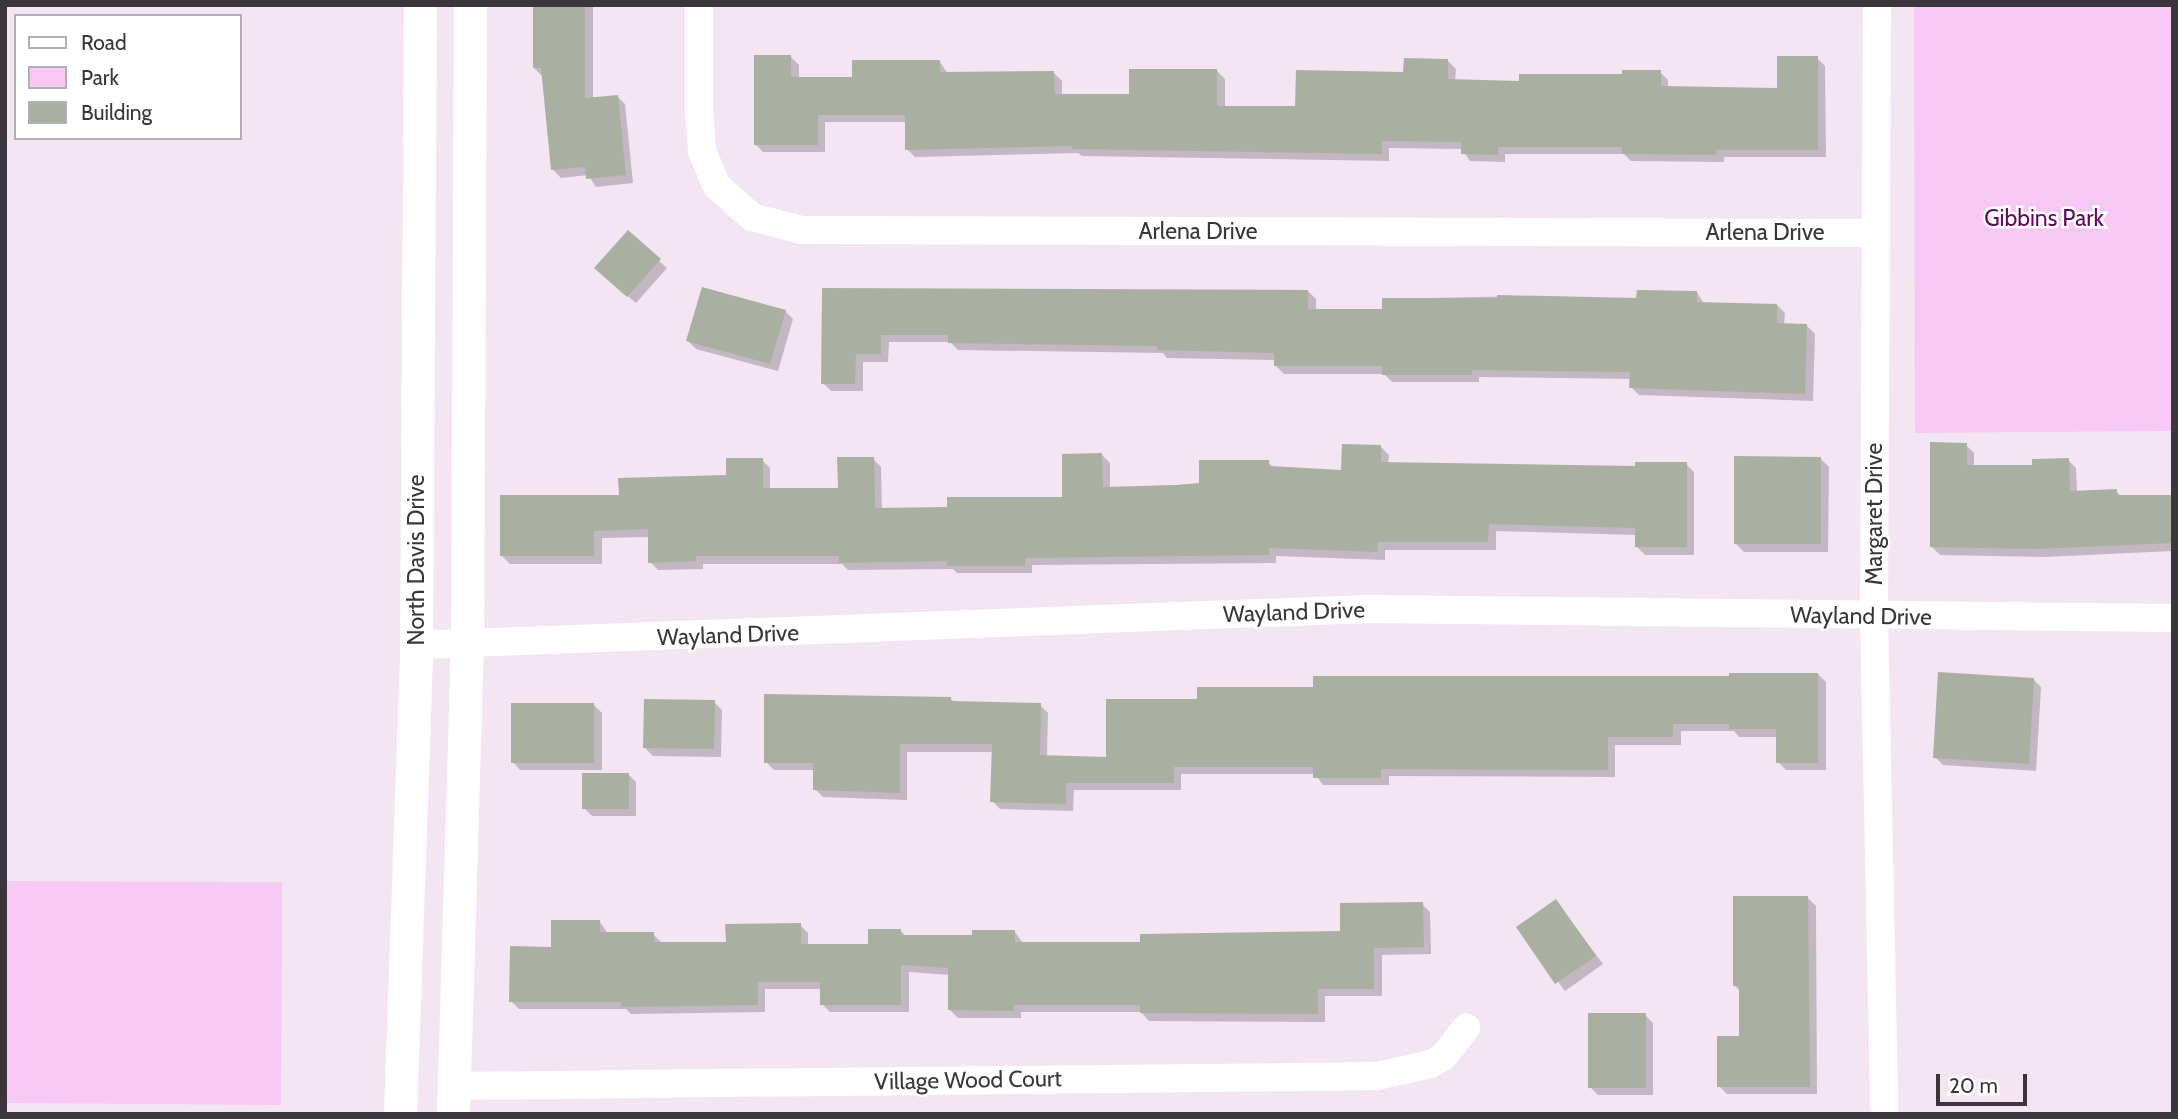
<!DOCTYPE html>
<html>
<head>
<meta charset="utf-8">
<style>
  body { margin:0 }
  #map { position:relative; width:2178px; height:1119px; overflow:hidden; background:#f4e5f2; font-family:Cabin,sans-serif }
  div>[style] { position:absolute }
  .green>* { inset:0; background:#f7c8f3 }
  .shadow>* { inset:0; background:#0003 }
  .building>* { inset:0; background:#aab0a1 }
  .minor>* { height:28px; margin:-14px; padding:0 14px; transform-origin:14px; border-radius:14px; background:#fff }
  .tertiary>* { height:33px; margin:-16.5px; padding:0 16.5px; transform-origin:16.5px; border-radius:16.5px; background:#fff }
  span { translate:-50% -50%; white-space:nowrap; text-align:center; line-height:1.15; -webkit-text-stroke:5px #fff; paint-order:stroke }
  .park-label { font-size:23px; color:#640962 }
  .street-label { font-size:23px; color:#3b363b }
  .frame { position:absolute; inset:0; border:7px solid #3b363b; pointer-events:none }
  .legend { position:absolute; left:14px; top:14px; width:228px; height:126px; box-sizing:border-box; background:#fff; border:2px solid #b1afb1; margin:0; padding:9px 12px; list-style:none; font-size:21px; color:#3b363b }
  .legend li { display:flex; align-items:center; gap:14px; height:35px }
  .legend b { width:35px; border:2px solid #b1afb1 }
  .scale { position:absolute; left:1936px; top:1074px; width:91px; height:32px; box-sizing:border-box; border:4px solid #3b363b; border-top:0; padding-left:9px; font-size:21px; line-height:24px; white-space:nowrap; color:#3b363b; -webkit-text-stroke:5px #fff; paint-order:stroke }
</style>
</head>
<body>
<div id="map">
  <div class="green">
    <i style="clip-path:polygon(1914px 5px,2173px 5px,2173px 431px,1915px 433px)"></i>
    <i style="clip-path:polygon(5px 881px,282px 882px,281px 1105px,5px 1103px)"></i>
  </div>
  <div class="shadow">
    <i style="clip-path:polygon(534px 5px,593px 5px,593px 99px,617px 96px,625px 104px,633px 183px,596px 187px,588px 175px,561px 178px,553px 170px,542px 76px,534px 68px)"></i>
    <i style="clip-path:polygon(791px 57px,799px 65px,799px 79px,854px 79px,940px 62px,948px 74px,1054px 73px,1062px 81px,1062px 95px,1131px 95px,1217px 71px,1225px 79px,1225px 107px,1297px 107px,1448px 61px,1456px 69px,1455px 81px,1521px 83px,1660px 72px,1668px 80px,1668px 88px,1778px 90px,1817px 58px,1825px 66px,1826px 157px,1724px 157px,1724px 162px,1631px 161px,1624px 154px,1505px 154px,1505px 162px,1470px 161px,1462px 149px,1389px 148px,1389px 161px,1082px 156px,1078px 153px,915px 157px,907px 149px,907px 122px,825px 122px,825px 152px,763px 152px,755px 144px)"></i>
    <i style="clip-path:polygon(659px 261px,667px 268px,636px 303px,604px 276px)"></i>
    <i style="clip-path:polygon(824px 289px,1308px 291px,1316px 299px,1316px 311px,1384px 311px,1384px 299px,1528px 296px,1638px 299px,1697px 292px,1704px 304px,1777px 305px,1785px 313px,1784px 325px,1807px 326px,1815px 334px,1813px 401px,1639px 395px,1631px 387px,1631px 379px,1479px 377px,1479px 382px,1392px 382px,1384px 374px,1284px 374px,1276px 366px,1276px 360px,1167px 358px,1163px 353px,958px 350px,950px 342px,889px 342px,888px 362px,863px 362px,863px 391px,831px 391px,823px 383px)"></i>
    <i style="clip-path:polygon(785px 311px,793px 319px,778px 371px,696px 349px,688px 341px)"></i>
    <i style="clip-path:polygon(1966px 445px,1974px 453px,1974px 467px,2034px 467px,2068px 460px,2076px 468px,2077px 492px,2116px 491px,2122px 497px,2173px 497px,2173px 551px,2044px 557px,1940px 555px,1932px 547px)"></i>
    <i style="clip-path:polygon(1381px 447px,1389px 455px,1388px 464px,1637px 468px,1686px 464px,1694px 472px,1694px 555px,1645px 555px,1637px 547px,1637px 535px,1496px 531px,1496px 550px,1385px 550px,1385px 560px,1276px 556px,1276px 563px,1032px 565px,1032px 573px,957px 573px,953px 569px,848px 570px,842px 564px,703px 564px,703px 569px,658px 570px,650px 562px,650px 537px,602px 538px,602px 564px,510px 564px,502px 556px,620px 497px,728px 476px,762px 460px,770px 468px,770px 489px,840px 489px,873px 459px,881px 467px,882px 510px,949px 508px,1064px 499px,1102px 455px,1110px 463px,1110px 488px,1200px 484px,1268px 462px,1274px 468px,1343px 471px)"></i>
    <i style="clip-path:polygon(1821px 459px,1829px 467px,1828px 552px,1744px 552px,1736px 544px)"></i>
    <i style="clip-path:polygon(1818px 674px,1826px 682px,1826px 770px,1786px 770px,1778px 762px,1778px 737px,1739px 737px,1734px 731px,1681px 731px,1681px 745px,1615px 745px,1615px 777px,1389px 776px,1389px 785px,1323px 785px,1315px 774px,1181px 774px,1181px 790px,1074px 790px,1073px 811px,1000px 809px,992px 801px,993px 752px,907px 752px,907px 800px,823px 797px,815px 789px,815px 770px,774px 770px,766px 762px,951px 699px,955px 703px,1040px 705px,1048px 713px,1047px 757px,1108px 759px,1199px 701px,1315px 689px)"></i>
    <i style="clip-path:polygon(2033px 679px,2041px 687px,2036px 771px,1943px 765px,1935px 757px)"></i>
    <i style="clip-path:polygon(714px 702px,722px 710px,721px 757px,653px 756px,645px 748px)"></i>
    <i style="clip-path:polygon(594px 705px,602px 713px,602px 770px,520px 770px,513px 762px)"></i>
    <i style="clip-path:polygon(628px 774px,636px 782px,636px 816px,592px 816px,584px 808px)"></i>
    <i style="clip-path:polygon(1808px 898px,1816px 906px,1817px 1094px,1727px 1094px,1719px 1086px,1741px 1038px,1741px 992px,1734px 985px)"></i>
    <i style="clip-path:polygon(1556px 901px,1603px 964px,1565px 991px,1518px 928px)"></i>
    <i style="clip-path:polygon(1422px 904px,1430px 912px,1431px 954px,1382px 955px,1382px 996px,1325px 996px,1325px 1022px,1149px 1021px,1141px 1012px,1021px 1012px,1021px 1018px,958px 1018px,950px 1010px,950px 975px,909px 972px,909px 1012px,830px 1012px,822px 1004px,822px 989px,765px 989px,765px 1012px,631px 1014px,626px 1009px,519px 1009px,511px 1001px,553px 948px,600px 922px,608px 934px,653px 934px,661px 942px,728px 944px,800px 925px,808px 933px,808px 945px,870px 945px,901px 931px,907px 937px,974px 937px,1015px 932px,1023px 943px,1141px 943px,1342px 933px)"></i>
    <i style="clip-path:polygon(1645px 1015px,1653px 1023px,1653px 1095px,1598px 1095px,1590px 1087px)"></i>
  </div>
  <div class="building">
    <i style="clip-path:polygon(533px 5px,585px 5px,585px 98px,618px 95px,626px 175px,586px 179px,585px 167px,551px 170px,541px 68px,533px 68px)"></i>
    <i style="clip-path:polygon(754px 55px,791px 55px,791px 77px,852px 77px,852px 60px,940px 60px,940px 72px,1054px 71px,1055px 94px,1129px 94px,1129px 69px,1217px 69px,1217px 106px,1295px 106px,1296px 70px,1403px 72px,1404px 58px,1448px 59px,1448px 79px,1519px 81px,1519px 74px,1622px 74px,1622px 70px,1661px 70px,1661px 86px,1777px 88px,1777px 56px,1818px 56px,1818px 150px,1717px 150px,1716px 155px,1622px 154px,1622px 147px,1498px 147px,1498px 155px,1461px 154px,1461px 142px,1382px 141px,1382px 154px,1072px 149px,1072px 146px,905px 150px,905px 115px,818px 115px,818px 145px,754px 145px)"></i>
    <i style="clip-path:polygon(628px 230px,661px 259px,627px 297px,594px 268px)"></i>
    <i style="clip-path:polygon(702px 287px,786px 310px,770px 364px,686px 341px)"></i>
    <i style="clip-path:polygon(822px 288px,1308px 290px,1308px 309px,1382px 309px,1382px 298px,1497px 298px,1497px 295px,1636px 298px,1637px 290px,1697px 291px,1697px 302px,1777px 304px,1777px 323px,1807px 324px,1805px 394px,1629px 388px,1630px 372px,1472px 370px,1472px 375px,1382px 375px,1382px 366px,1274px 366px,1274px 353px,1157px 350px,1157px 346px,948px 343px,948px 335px,881px 335px,881px 354px,856px 354px,855px 384px,821px 384px)"></i>
    <i style="clip-path:polygon(1930px 442px,1967px 443px,1967px 465px,2032px 465px,2032px 459px,2069px 458px,2070px 491px,2117px 489px,2117px 495px,2173px 495px,2173px 543px,2035px 549px,1930px 547px)"></i>
    <i style="clip-path:polygon(1342px 444px,1381px 445px,1381px 462px,1635px 466px,1635px 462px,1687px 462px,1687px 547px,1635px 547px,1635px 528px,1489px 524px,1488px 542px,1378px 542px,1377px 552px,1269px 548px,1269px 555px,1025px 558px,1025px 566px,947px 566px,947px 561px,839px 563px,839px 556px,696px 556px,696px 561px,648px 563px,648px 529px,594px 531px,594px 556px,500px 556px,500px 495px,619px 495px,618px 478px,726px 475px,726px 458px,763px 458px,763px 488px,838px 488px,837px 457px,874px 457px,875px 508px,947px 507px,947px 497px,1062px 497px,1062px 454px,1102px 453px,1103px 487px,1177px 485px,1199px 483px,1199px 460px,1269px 460px,1269px 466px,1341px 470px)"></i>
    <i style="clip-path:polygon(1734px 456px,1821px 457px,1821px 544px,1734px 544px)"></i>
    <i style="clip-path:polygon(1938px 672px,2034px 678px,2029px 764px,1933px 758px)"></i>
    <i style="clip-path:polygon(1729px 673px,1818px 673px,1818px 763px,1776px 763px,1776px 729px,1729px 729px,1729px 724px,1673px 724px,1673px 737px,1608px 737px,1608px 770px,1381px 769px,1381px 778px,1313px 778px,1313px 767px,1174px 767px,1174px 783px,1066px 783px,1066px 804px,990px 802px,992px 744px,900px 744px,900px 793px,813px 790px,813px 763px,764px 763px,764px 694px,951px 697px,951px 701px,1041px 703px,1040px 755px,1106px 757px,1106px 699px,1197px 699px,1197px 687px,1313px 687px,1313px 676px,1729px 676px)"></i>
    <i style="clip-path:polygon(644px 699px,715px 700px,714px 749px,643px 748px)"></i>
    <i style="clip-path:polygon(511px 703px,594px 703px,594px 763px,511px 763px)"></i>
    <i style="clip-path:polygon(582px 773px,629px 773px,629px 809px,582px 809px)"></i>
    <i style="clip-path:polygon(1733px 896px,1808px 896px,1810px 1087px,1717px 1087px,1717px 1036px,1739px 1036px,1739px 986px,1733px 986px)"></i>
    <i style="clip-path:polygon(1556px 899px,1596px 956px,1555px 984px,1516px 927px)"></i>
    <i style="clip-path:polygon(1423px 902px,1424px 947px,1374px 948px,1374px 989px,1318px 989px,1318px 1014px,1140px 1013px,1140px 1005px,1014px 1005px,1014px 1011px,948px 1010px,948px 968px,901px 965px,901px 1005px,820px 1005px,820px 982px,758px 982px,758px 1005px,621px 1007px,621px 1002px,509px 1002px,510px 946px,551px 947px,551px 920px,600px 920px,600px 932px,654px 932px,654px 942px,726px 942px,725px 924px,801px 923px,801px 944px,868px 944px,868px 929px,901px 929px,901px 935px,972px 935px,972px 930px,1015px 930px,1015px 942px,1140px 942px,1140px 934px,1340px 931px,1340px 903px)"></i>
    <i style="clip-path:polygon(1588px 1013px,1646px 1013px,1646px 1088px,1588px 1088px)"></i>
  </div>
  <div class="minor">
    <i style="left:699px;top:5px;width:105px;rotate:90deg"></i>
    <i style="left:699px;top:110px;width:41px;rotate:85.8deg"></i>
    <i style="left:702px;top:151px;width:38px;rotate:67deg"></i>
    <i style="left:717px;top:186px;width:47px;rotate:41.5deg"></i>
    <i style="left:752px;top:217px;width:52px;rotate:14.6deg"></i>
    <i style="left:802px;top:230px;width:1073px;rotate:0.16deg"></i>
    <i style="left:1877px;top:5px;width:612px;rotate:90.28deg"></i>
    <i style="left:1874px;top:617px;width:490px;rotate:88.8deg"></i>
    <i style="left:416px;top:645px;width:953px;rotate:-2.17deg"></i>
    <i style="left:1368px;top:609px;width:805px;rotate:0.64deg"></i>
    <i style="left:452px;top:1086px;width:925px;rotate:-0.62deg"></i>
    <i style="left:1377px;top:1076px;width:55px;rotate:-12.5deg"></i>
    <i style="left:1431px;top:1064px;width:15px;rotate:-32deg"></i>
    <i style="left:1444px;top:1056px;width:36px;rotate:-52deg"></i>
  </div>
  <div class="tertiary">
    <i style="left:400px;top:1114px;width:469px;rotate:-88deg"></i>
    <i style="left:416px;top:645px;width:640px;rotate:-89.64deg"></i>
    <i style="left:453px;top:1114px;width:469px;rotate:-88.3deg"></i>
    <i style="left:467px;top:645px;width:640px;rotate:-89.73deg"></i>
  </div>
  <div class="park-label">
    <span style="left:2044px;top:218px">Gibbins Park</span>
  </div>
  <div class="street-label">
    <span style="left:1198px;top:231px">Arlena Drive</span>
    <span style="left:1765px;top:232px">Arlena Drive</span>
    <span style="left:1874px;top:514px;rotate:-90deg">Margaret Drive</span>
    <span style="left:416px;top:560px;rotate:-90deg">North Davis Drive</span>
    <span style="left:1294px;top:612px;rotate:-2deg">Wayland Drive</span>
    <span style="left:1861px;top:616px;rotate:1deg">Wayland Drive</span>
    <span style="left:728px;top:635px;rotate:-2deg">Wayland Drive</span>
    <span style="left:968px;top:1080px;rotate:-1deg">Village Wood Court</span>
  </div>
  <div class="frame"></div>
  <ul class="legend">
  <li><b style="height:9px;background:#fff"></b>Road</li>
  <li><b style="height:19px;background:#f7c8f3"></b>Park</li>
  <li><b style="height:19px;background:#aab0a1"></b>Building</li>
  </ul>
  <div class="scale">20 m</div>
</div>
</body>
</html>
